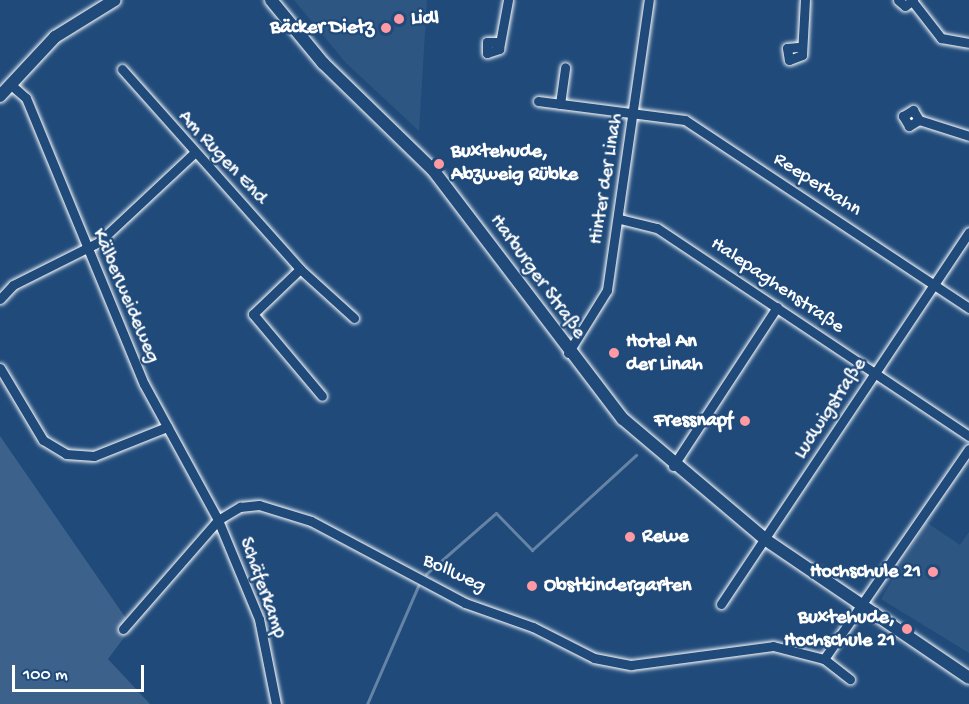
<!DOCTYPE html>
<html>
<head>
<meta charset="utf-8">
<style>
  body { margin:0 }
  #map { position:relative; width:969px; height:704px; overflow:hidden; background:#1f4a7a; font-family:"Gochi Hand",sans-serif }
  div>[style] { position:absolute }
  .built>* { inset:0; background:#2e5683 }
  .green>* { inset:0; background:#3c618b }
  .stream>* { height:3px; margin:-1.5px; padding:0 1.5px; transform-origin:1.5px; border-radius:1.5px; background:#6583a4 }
  .roads { filter:drop-shadow(0 0 2px #fff) drop-shadow(0 0 2px #fff) }
  .street>* { height:9px; margin:-4.5px; padding:0 4.5px; transform-origin:4.5px; border-radius:4.5px; background:#1f4a7a }
  .secondary>* { height:12px; margin:-6px; padding:0 6px; transform-origin:6px; border-radius:6px; background:#1f4a7a }
  .dots>* { width:16px; height:16px; translate:-50% -50%; box-sizing:border-box; border:3px solid #1f4a7a; border-radius:50% }
  span { translate:-50% -50%; white-space:nowrap; text-align:center; line-height:1.15; -webkit-text-stroke:4.5px #1f4a7a; paint-order:stroke }
  .poi-label { font-size:20px; color:#fff; font-weight:700 }
  .left { translate:0 -50%; text-align:left }
  .right { translate:-100% -50%; text-align:right }
  .street-label { font-size:20px; color:#fff }
  .scale { position:absolute; left:12px; top:665px; width:132px; height:27px; box-sizing:border-box; border:3px solid #fff; border-top:0; padding-left:8px; font-size:18px; line-height:21px; white-space:nowrap; color:#fff; -webkit-text-stroke:4px #1f4a7a; paint-order:stroke }
</style>
</head>
<body>
<div id="map">
  <div class="built">
    <i style="clip-path:polygon(294px 0,427px 0,419px 131px,346px 63px)"></i>
    <i style="clip-path:polygon(926px 522px,960px 545px,969px 532px,969px 653px,881px 599px)"></i>
  </div>
  <div class="green">
    <i style="clip-path:polygon(0 436px,132px 627px,108px 659px,150px 704px,0 704px)"></i>
  </div>
  <div class="stream">
    <i style="left:426px;top:574px;width:93px;rotate:-41.1deg"></i>
    <i style="left:496px;top:513px;width:52px;rotate:45.8deg"></i>
    <i style="left:532px;top:550px;width:141px;rotate:-42.4deg"></i>
    <i style="left:367px;top:704px;width:129px;rotate:-66.6deg"></i>
  </div>
  <div class="roads">
    <div class="street">
      <i style="left:898px;top:0;width:9px;rotate:41deg"></i>
      <i style="left:905px;top:6px;width:10px;rotate:-37deg"></i>
      <i style="left:913px;top:2px;width:46px;rotate:52.1deg"></i>
      <i style="left:941px;top:38px;width:28px;rotate:10deg"></i>
      <i style="left:497px;top:42px;width:10px;rotate:180deg"></i>
      <i style="left:487px;top:42px;width:11px;rotate:90deg"></i>
      <i style="left:487px;top:53px;width:13px;rotate:-18deg"></i>
      <i style="left:499px;top:49px;width:50px;rotate:-79.6deg"></i>
      <i style="left:798px;top:47px;width:11px;rotate:175deg"></i>
      <i style="left:787px;top:48px;width:12px;rotate:81deg"></i>
      <i style="left:789px;top:60px;width:14px;rotate:-21deg"></i>
      <i style="left:802px;top:55px;width:55px;rotate:-86.9deg"></i>
      <i style="left:122px;top:69px;width:268px;rotate:48.3deg"></i>
      <i style="left:300px;top:269px;width:73px;rotate:42.2deg"></i>
      <i style="left:10px;top:84px;width:21px;rotate:41deg"></i>
      <i style="left:26px;top:98px;width:309px;rotate:67.6deg"></i>
      <i style="left:144px;top:384px;width:155px;rotate:61.4deg"></i>
      <i style="left:218px;top:520px;width:107px;rotate:67.5deg"></i>
      <i style="left:259px;top:619px;width:87px;rotate:78.7deg"></i>
      <i style="left:538px;top:101px;width:148px;rotate:7.4deg"></i>
      <i style="left:685px;top:120px;width:341px;rotate:33.5deg"></i>
      <i style="left:560px;top:104px;width:37px;rotate:-82deg"></i>
      <i style="left:919px;top:120px;width:12px;rotate:149deg"></i>
      <i style="left:909px;top:126px;width:12px;rotate:-121deg"></i>
      <i style="left:903px;top:116px;width:12px;rotate:-31deg"></i>
      <i style="left:913px;top:110px;width:12px;rotate:59deg"></i>
      <i style="left:919px;top:120px;width:52px;rotate:17.7deg"></i>
      <i style="left:620px;top:219px;width:38px;rotate:14deg"></i>
      <i style="left:657px;top:228px;width:375px;rotate:33.7deg"></i>
      <i style="left:300px;top:269px;width:65px;rotate:136.2deg"></i>
      <i style="left:253px;top:314px;width:107px;rotate:49.9deg"></i>
      <i style="left:0;top:299px;width:19px;rotate:-47deg"></i>
      <i style="left:13px;top:285px;width:96px;rotate:-26.6deg"></i>
      <i style="left:99px;top:242px;width:129px;rotate:-43.1deg"></i>
      <i style="left:568px;top:353px;width:74px;rotate:-58.2deg"></i>
      <i style="left:607px;top:290px;width:293px;rotate:-81.8deg"></i>
      <i style="left:0;top:368px;width:84px;rotate:59.2deg"></i>
      <i style="left:43px;top:440px;width:27px;rotate:31deg"></i>
      <i style="left:66px;top:454px;width:28px;rotate:4deg"></i>
      <i style="left:94px;top:456px;width:79px;rotate:-21.7deg"></i>
      <i style="left:673px;top:466px;width:190px;rotate:-56.8deg"></i>
      <i style="left:721px;top:604px;width:447px;rotate:-56.3deg"></i>
      <i style="left:123px;top:629px;width:145px;rotate:-48.9deg"></i>
      <i style="left:218px;top:520px;width:26px;rotate:-31deg"></i>
      <i style="left:240px;top:507px;width:19px;rotate:-6deg"></i>
      <i style="left:259px;top:505px;width:54px;rotate:17.1deg"></i>
      <i style="left:311px;top:521px;width:174px;rotate:28deg"></i>
      <i style="left:465px;top:603px;width:72px;rotate:19.4deg"></i>
      <i style="left:533px;top:627px;width:68px;rotate:26.9deg"></i>
      <i style="left:594px;top:658px;width:38px;rotate:11deg"></i>
      <i style="left:631px;top:665px;width:143px;rotate:-7.6deg"></i>
      <i style="left:773px;top:646px;width:53px;rotate:14.3deg"></i>
      <i style="left:824px;top:659px;width:255px;rotate:-55.4deg"></i>
      <i style="left:824px;top:659px;width:33px;rotate:38deg"></i>
    </div>
    <div class="secondary">
      <i style="left:271px;top:0;width:82px;rotate:50.5deg"></i>
      <i style="left:323px;top:63px;width:153px;rotate:44.2deg"></i>
      <i style="left:433px;top:170px;width:313px;rotate:52.7deg"></i>
      <i style="left:623px;top:419px;width:187px;rotate:40.2deg"></i>
      <i style="left:766px;top:540px;width:245px;rotate:34.2deg"></i>
      <i style="left:0;top:96px;width:81px;rotate:-47deg"></i>
      <i style="left:55px;top:37px;width:70px;rotate:-31.7deg"></i>
    </div>
  </div>
  <div class="dots">
    <i style="left:399px;top:19px;background:#ff9aa2"></i>
    <i style="left:386px;top:28px;background:#ff9aa2"></i>
    <i style="left:439px;top:164px;background:#ff9aa2"></i>
    <i style="left:614px;top:353px;background:#ff9aa2"></i>
    <i style="left:745px;top:421px;background:#ff9aa2"></i>
    <i style="left:630px;top:537px;background:#ff9aa2"></i>
    <i style="left:933px;top:572px;background:#ff9aa2"></i>
    <i style="left:532px;top:586px;background:#ff9aa2"></i>
    <i style="left:907px;top:629px;background:#ff9aa2"></i>
  </div>
  <div class="poi-label">
    <span class="left" style="left:411px;top:19px">Lidl</span>
    <span class="right" style="left:374px;top:28px">Bäcker Dietz</span>
    <span class="left" style="left:451px;top:164px">Buxtehude,<br>Abzweig Rübke</span>
    <span class="left" style="left:626px;top:354px">Hotel An<br>der Linah</span>
    <span class="right" style="left:733px;top:421px">Fressnapf</span>
    <span class="left" style="left:642px;top:537px">Rewe</span>
    <span class="right" style="left:921px;top:572px">Hochschule 21</span>
    <span class="left" style="left:544px;top:586px">Obstkindergarten</span>
    <span class="right" style="left:895px;top:630px">Buxtehude,<br>Hochschule 21</span>
  </div>
  <div class="street-label">
    <span style="left:222px;top:158px;rotate:47deg">Am Rugen End</span>
    <span style="left:607px;top:179px;rotate:-81deg">Hinter der Linah</span>
    <span style="left:817px;top:185px;rotate:33deg">Reeperbahn</span>
    <span style="left:537px;top:277px;rotate:54deg">Harburger Straße</span>
    <span style="left:777px;top:286px;rotate:34deg">Halepaghenstraße</span>
    <span style="left:125px;top:296px;rotate:67deg">Kälberweideweg</span>
    <span style="left:831px;top:409px;rotate:-57deg">Ludwigstraße</span>
    <span style="left:454px;top:574px;rotate:25deg">Bollweg</span>
    <span style="left:262px;top:588px;rotate:70deg">Schäferkamp</span>
  </div>
  <div class="scale">100 m</div>
</div>
</body>
</html>
